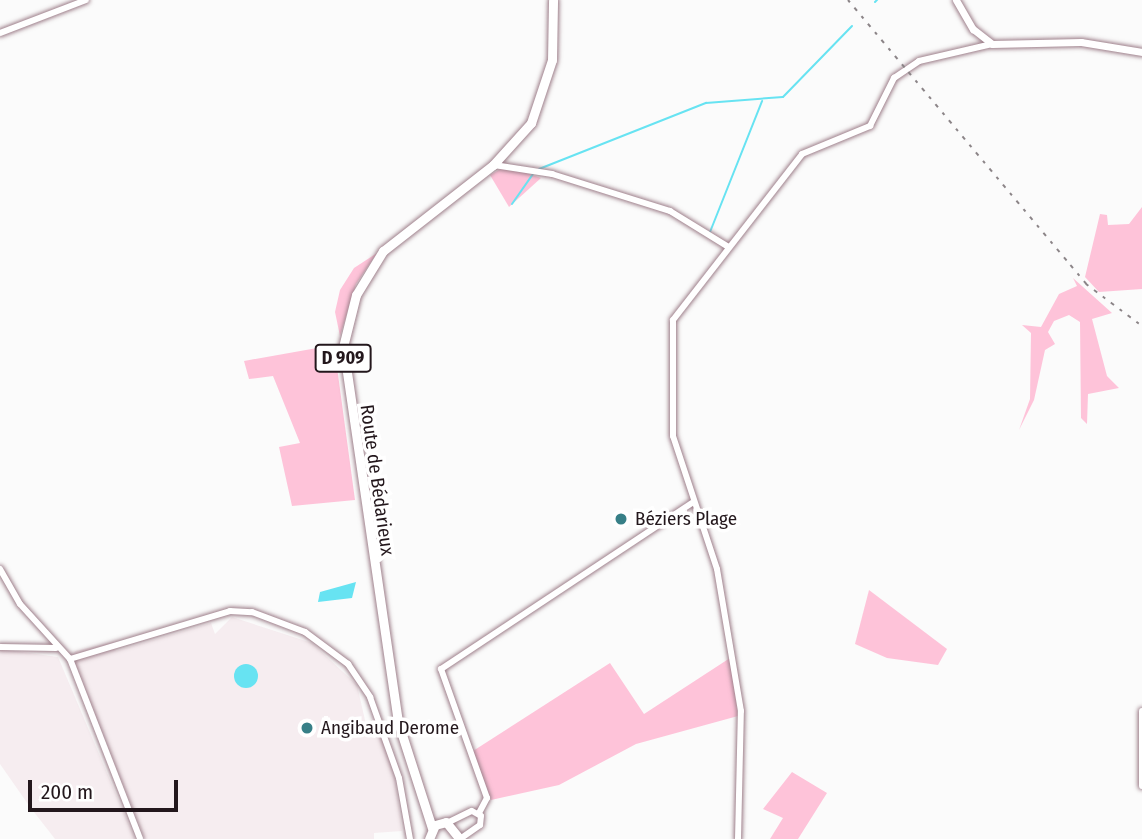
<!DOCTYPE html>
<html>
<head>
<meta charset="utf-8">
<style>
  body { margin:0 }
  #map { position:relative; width:1142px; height:839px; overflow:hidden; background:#fbfbfb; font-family:"Fira Sans Condensed",sans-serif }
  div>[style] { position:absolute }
  .built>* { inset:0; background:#f6edf0 }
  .green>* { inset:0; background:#fec3d9 }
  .water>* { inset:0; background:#67e3f2 }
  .round { border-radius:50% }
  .stream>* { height:2px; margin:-1px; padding:0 1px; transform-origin:1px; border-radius:1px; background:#67e3f2 }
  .roads { filter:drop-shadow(0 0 2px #9e808b) drop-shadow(0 0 2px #9e808b) }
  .minor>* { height:6px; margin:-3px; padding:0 3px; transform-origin:3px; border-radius:3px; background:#fff }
  .tertiary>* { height:7px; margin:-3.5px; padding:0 3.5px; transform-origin:3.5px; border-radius:3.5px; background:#fff }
  .primary>* { height:9px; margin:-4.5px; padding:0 4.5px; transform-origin:4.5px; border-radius:4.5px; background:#fff }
  .rail>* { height:2px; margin-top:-1px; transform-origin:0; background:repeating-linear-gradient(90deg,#8b8487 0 3.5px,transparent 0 10.5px) }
  .dots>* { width:19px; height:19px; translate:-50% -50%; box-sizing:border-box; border:4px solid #fff; border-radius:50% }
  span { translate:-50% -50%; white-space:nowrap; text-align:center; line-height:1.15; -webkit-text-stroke:7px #fff; paint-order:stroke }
  .shield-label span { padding:2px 5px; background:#fff; border:2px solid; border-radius:5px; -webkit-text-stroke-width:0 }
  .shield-label { font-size:18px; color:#23171c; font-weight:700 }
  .street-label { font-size:19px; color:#23171c }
  .poi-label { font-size:19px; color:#23171c }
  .left { translate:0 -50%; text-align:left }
  .scale { position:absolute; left:28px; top:780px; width:150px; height:32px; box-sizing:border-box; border:4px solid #23171c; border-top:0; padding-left:9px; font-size:21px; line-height:24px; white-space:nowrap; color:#23171c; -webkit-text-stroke:5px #fff; paint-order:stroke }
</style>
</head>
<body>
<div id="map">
  <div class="built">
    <i style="clip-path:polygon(232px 617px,312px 643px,357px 685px,367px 729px,379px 727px,395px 778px,402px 831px,374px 833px,374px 839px,145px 839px,72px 657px,75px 651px,113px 642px,116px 651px,211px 623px,215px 634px)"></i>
    <i style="clip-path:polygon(0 649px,58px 657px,135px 839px,55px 839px,30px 807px,0 764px)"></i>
  </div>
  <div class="green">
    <i style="clip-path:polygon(506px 166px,541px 178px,509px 207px,490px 175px)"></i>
    <i style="clip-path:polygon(1142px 207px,1142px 289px,1099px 292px,1085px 277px,1100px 214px,1107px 215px,1108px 225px,1129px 224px)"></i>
    <i style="clip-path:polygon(377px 253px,356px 284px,340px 336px,335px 312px,340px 290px,354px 268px)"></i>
    <i style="clip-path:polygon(1073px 278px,1112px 313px,1092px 319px,1107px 376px,1119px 388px,1088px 394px,1087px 424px,1081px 418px,1080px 322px,1069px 315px,1054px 321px,1048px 332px,1055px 344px,1045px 350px,1034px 400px,1019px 430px,1030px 399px,1031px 333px,1022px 325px,1041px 327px,1059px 294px,1077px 286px)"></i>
    <i style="clip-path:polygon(334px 345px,355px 500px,292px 506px,279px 447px,300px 443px,273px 376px,249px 379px,244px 361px)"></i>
    <i style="clip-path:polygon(869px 590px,947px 649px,938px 665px,887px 658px,855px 644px)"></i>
    <i style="clip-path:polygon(730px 658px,738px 716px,636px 744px,559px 785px,491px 800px,473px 751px,610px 663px,644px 714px)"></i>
    <i style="clip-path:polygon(792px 772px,827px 793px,798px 839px,770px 839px,783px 818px,763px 809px)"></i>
  </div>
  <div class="water">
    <i style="clip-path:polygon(356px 582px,352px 598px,318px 602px,320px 592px)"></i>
    <i class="round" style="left:234px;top:664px;width:24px;height:24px"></i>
  </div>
  <div class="stream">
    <i style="left:875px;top:2px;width:3px;rotate:-45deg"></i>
    <i style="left:539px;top:169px;width:180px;rotate:-21.6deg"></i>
    <i style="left:706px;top:103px;width:77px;rotate:-4.5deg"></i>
    <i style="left:783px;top:97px;width:99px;rotate:-45.8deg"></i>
    <i style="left:512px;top:204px;width:37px;rotate:-55deg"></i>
    <i style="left:710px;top:232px;width:141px;rotate:-68.3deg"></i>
  </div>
  <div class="roads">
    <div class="minor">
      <i style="left:0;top:33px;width:92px;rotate:-21deg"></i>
      <i style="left:494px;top:165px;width:59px;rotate:8.8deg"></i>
      <i style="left:552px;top:174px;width:124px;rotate:17.4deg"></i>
      <i style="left:670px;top:211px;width:67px;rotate:31.6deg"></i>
      <i style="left:0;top:569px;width:40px;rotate:60.3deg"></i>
      <i style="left:20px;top:604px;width:74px;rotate:47.7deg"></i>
      <i style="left:0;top:647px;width:56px;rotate:1deg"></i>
      <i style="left:70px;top:659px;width:167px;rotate:-16.7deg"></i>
      <i style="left:230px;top:611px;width:22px;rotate:3deg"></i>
      <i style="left:252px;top:612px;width:57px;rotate:20.7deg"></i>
      <i style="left:305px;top:632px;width:54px;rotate:36.7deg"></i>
      <i style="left:348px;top:664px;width:40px;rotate:56deg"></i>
      <i style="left:370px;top:697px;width:86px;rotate:70.3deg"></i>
      <i style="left:399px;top:778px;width:62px;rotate:79.8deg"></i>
      <i style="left:70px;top:659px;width:193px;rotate:68.7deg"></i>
      <i style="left:1142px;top:711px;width:75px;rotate:90deg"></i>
      <i style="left:479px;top:813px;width:17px;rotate:-62deg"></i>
      <i style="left:487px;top:798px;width:137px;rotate:-109.6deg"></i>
      <i style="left:441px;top:669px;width:301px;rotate:-33.5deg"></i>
      <i style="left:449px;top:822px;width:25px;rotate:-26deg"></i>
      <i style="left:472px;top:811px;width:10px;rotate:29deg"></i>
      <i style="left:481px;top:816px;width:9px;rotate:96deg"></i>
      <i style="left:480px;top:825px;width:24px;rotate:145deg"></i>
      <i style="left:738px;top:839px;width:128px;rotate:-88.7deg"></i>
      <i style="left:741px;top:711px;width:144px;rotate:-99.6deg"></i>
      <i style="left:717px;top:569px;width:140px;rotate:-108.3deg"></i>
      <i style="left:673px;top:436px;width:116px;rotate:-90deg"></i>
      <i style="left:673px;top:320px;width:210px;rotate:-52.1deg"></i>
      <i style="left:802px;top:154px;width:74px;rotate:-22.4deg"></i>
      <i style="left:870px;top:126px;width:54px;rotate:-63.4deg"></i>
      <i style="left:894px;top:78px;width:30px;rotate:-34deg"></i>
      <i style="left:919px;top:61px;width:75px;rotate:-13.1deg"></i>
    </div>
    <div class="tertiary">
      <i style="left:956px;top:0;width:34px;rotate:60deg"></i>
      <i style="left:973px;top:29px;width:24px;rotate:38deg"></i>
      <i style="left:992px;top:44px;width:89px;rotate:-1.3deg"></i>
      <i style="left:1081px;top:42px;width:62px;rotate:9.3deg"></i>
    </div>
    <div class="primary">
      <i style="left:432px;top:828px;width:111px;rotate:-107.8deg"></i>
      <i style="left:398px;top:722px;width:379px;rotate:-98.3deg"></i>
      <i style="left:343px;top:347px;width:54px;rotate:-76deg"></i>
      <i style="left:356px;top:295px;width:52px;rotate:-58.5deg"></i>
      <i style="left:383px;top:251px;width:140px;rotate:-38deg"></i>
      <i style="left:493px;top:165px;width:57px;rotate:-47.9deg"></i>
      <i style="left:531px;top:123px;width:66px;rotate:-71.6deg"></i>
      <i style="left:552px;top:60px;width:60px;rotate:-89deg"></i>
      <i style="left:429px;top:839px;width:15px;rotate:-67deg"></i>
      <i style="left:435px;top:825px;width:11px;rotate:-15deg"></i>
      <i style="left:446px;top:822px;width:22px;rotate:51deg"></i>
    </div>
  </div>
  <div class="rail">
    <i style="left:848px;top:0;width:371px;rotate:50deg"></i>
    <i style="left:1086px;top:284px;width:70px;rotate:36.9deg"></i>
  </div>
  <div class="dots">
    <i style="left:621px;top:519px;background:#377f87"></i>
    <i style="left:307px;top:728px;background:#377f87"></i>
  </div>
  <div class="shield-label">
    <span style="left:343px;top:358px">D 909</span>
  </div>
  <div class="street-label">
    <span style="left:377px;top:480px;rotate:82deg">Route de Bédarieux</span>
  </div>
  <div class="poi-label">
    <span class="left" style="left:635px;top:519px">Béziers Plage</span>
    <span class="left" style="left:321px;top:728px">Angibaud Derome</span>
  </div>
  <div class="scale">200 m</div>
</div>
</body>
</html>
